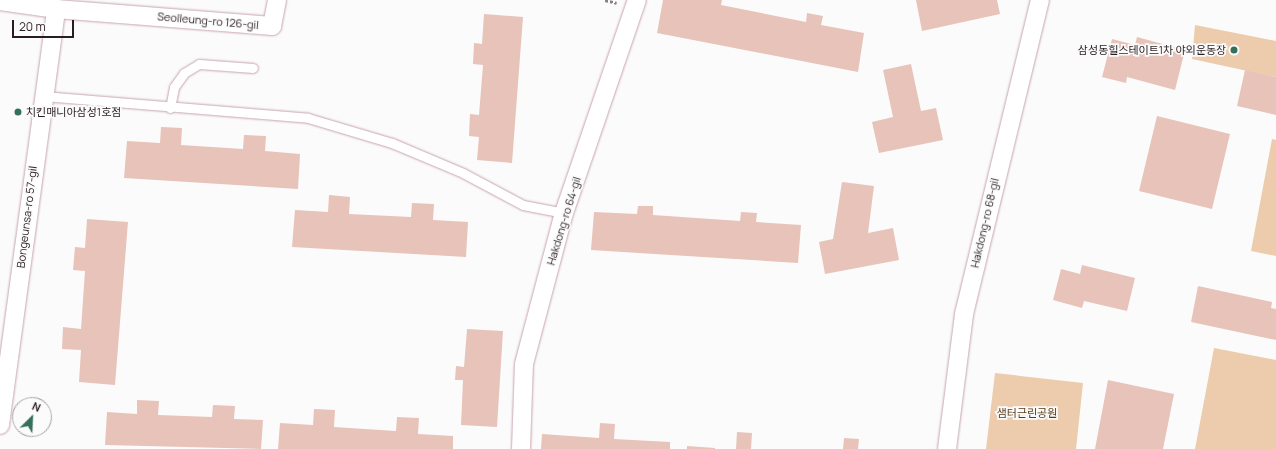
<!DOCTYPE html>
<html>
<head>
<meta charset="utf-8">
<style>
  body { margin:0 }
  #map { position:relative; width:1276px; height:449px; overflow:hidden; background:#fbfbfb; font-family:Manrope,"Noto Sans KR",sans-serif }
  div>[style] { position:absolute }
  .green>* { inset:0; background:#ecccac }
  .building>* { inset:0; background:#e7c3ba }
  .path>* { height:2.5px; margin-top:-1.25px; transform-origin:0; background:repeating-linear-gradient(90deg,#898284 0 3px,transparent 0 5px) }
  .roads { filter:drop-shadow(0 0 1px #c7a4ad) drop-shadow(0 0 1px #c7a4ad) }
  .service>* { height:9px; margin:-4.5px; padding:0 4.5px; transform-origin:4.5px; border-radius:4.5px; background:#fff }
  .minor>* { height:18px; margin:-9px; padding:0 9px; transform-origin:9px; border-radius:9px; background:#fff }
  .dots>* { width:11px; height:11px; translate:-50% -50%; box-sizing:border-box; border:2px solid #fbfbfb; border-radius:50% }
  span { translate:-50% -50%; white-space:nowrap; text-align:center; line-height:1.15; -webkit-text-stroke:3.5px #fbfbfb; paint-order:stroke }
  .street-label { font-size:11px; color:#2a1d20 }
  .poi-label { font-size:11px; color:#2a1d20 }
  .right { translate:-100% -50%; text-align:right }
  .left { translate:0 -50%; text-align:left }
  .park-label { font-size:11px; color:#5a3b17 }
  .north { position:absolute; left:12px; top:397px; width:40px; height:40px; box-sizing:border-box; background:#fbfbfb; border:1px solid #a7a2a3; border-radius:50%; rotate:24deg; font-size:11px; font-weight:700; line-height:16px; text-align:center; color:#2a1d20 }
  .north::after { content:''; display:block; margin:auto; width:14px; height:18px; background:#36705a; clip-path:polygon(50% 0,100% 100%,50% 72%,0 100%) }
  .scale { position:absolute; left:12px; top:20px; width:62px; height:18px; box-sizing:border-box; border:2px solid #2a1d20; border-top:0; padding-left:5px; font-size:12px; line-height:14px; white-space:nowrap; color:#2a1d20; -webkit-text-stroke:3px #fbfbfb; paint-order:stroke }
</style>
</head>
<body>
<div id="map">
  <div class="green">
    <i style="clip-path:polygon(1195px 25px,1276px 41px,1276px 77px,1192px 59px)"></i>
    <i style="clip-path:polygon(1272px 139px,1276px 140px,1276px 256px,1251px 251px)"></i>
    <i style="clip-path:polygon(1214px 348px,1276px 360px,1276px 449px,1195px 449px)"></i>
    <i style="clip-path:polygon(995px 373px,1083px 383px,1076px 449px,986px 449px)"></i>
  </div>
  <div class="building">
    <i style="clip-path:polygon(663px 0,722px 0,721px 5px,806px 22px,807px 13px,823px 16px,821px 25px,864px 33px,858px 72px,657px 33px)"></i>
    <i style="clip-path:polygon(916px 0,997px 0,1000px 14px,922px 31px)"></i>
    <i style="clip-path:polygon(484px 14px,523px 17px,512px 163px,477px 160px,479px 137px,469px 136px,470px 114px,479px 115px,483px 65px,473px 64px,474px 43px,482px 44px)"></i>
    <i style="clip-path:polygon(1137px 37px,1185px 50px,1175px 90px,1127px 77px,1126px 83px,1102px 77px,1112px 39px,1135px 45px)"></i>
    <i style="clip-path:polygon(911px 64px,921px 111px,936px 108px,943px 140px,879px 153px,872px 122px,893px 117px,883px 70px)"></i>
    <i style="clip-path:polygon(1245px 70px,1276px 77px,1276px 115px,1237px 106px)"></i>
    <i style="clip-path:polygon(1157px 116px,1230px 134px,1212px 209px,1139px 191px)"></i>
    <i style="clip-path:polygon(161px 127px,182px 128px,181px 145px,243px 149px,244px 135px,266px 136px,265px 151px,300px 154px,298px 189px,124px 178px,127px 141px,160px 143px)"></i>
    <i style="clip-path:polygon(842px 182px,874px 186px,868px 233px,893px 228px,899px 260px,825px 274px,819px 242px,833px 239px)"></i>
    <i style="clip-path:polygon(329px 195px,350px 197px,349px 214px,411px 217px,412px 203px,434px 204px,433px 220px,468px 222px,466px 257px,292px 247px,295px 210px,328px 212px)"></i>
    <i style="clip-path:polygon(638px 206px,653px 206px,653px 215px,740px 221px,741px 212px,757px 213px,756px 222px,801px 225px,798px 263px,591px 250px,594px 212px,637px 214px)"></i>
    <i style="clip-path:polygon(87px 219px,128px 222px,115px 385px,79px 382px,81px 350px,62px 349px,63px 327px,81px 329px,85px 271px,73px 270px,75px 247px,85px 248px)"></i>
    <i style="clip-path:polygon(1082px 265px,1135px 278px,1127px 311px,1084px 301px,1082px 308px,1053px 300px,1061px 269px,1080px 274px)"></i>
    <i style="clip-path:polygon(1198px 286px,1272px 302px,1271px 308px,1276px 309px,1276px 340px,1191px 322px)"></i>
    <i style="clip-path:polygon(467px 329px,503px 331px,497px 427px,461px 425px,463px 380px,455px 380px,456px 366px,464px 367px)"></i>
    <i style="clip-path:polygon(1108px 380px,1174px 394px,1163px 449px,1095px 449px)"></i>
    <i style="clip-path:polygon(137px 400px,159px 401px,158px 415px,212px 417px,213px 405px,235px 406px,234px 419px,263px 420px,261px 449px,105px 445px,107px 412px,137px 414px)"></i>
    <i style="clip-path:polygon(314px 409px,335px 410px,334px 427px,396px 431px,397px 417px,419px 418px,418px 434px,453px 436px,453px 449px,278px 449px,280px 423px,313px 425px)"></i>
    <i style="clip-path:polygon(600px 423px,615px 424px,614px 439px,670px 442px,670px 449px,541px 449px,542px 434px,599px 438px)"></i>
    <i style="clip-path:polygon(737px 432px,752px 433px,751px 449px,736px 449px)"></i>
    <i style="clip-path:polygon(844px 438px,859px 439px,858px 449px,843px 449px)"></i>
    <i style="clip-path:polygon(687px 446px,715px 448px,715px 449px,687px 449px)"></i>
  </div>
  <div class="path">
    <i style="left:605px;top:0;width:12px;rotate:14deg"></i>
  </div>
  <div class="roads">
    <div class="service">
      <i style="left:43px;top:96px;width:266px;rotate:4.7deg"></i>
      <i style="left:308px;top:118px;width:88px;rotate:16.6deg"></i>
      <i style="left:392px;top:143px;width:77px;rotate:22.9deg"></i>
      <i style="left:463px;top:173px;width:68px;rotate:28.1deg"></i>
      <i style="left:523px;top:205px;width:42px;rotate:11deg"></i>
      <i style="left:170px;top:108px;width:21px;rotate:-79deg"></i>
      <i style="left:174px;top:87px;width:17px;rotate:-54deg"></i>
      <i style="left:184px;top:73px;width:17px;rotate:-31deg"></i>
      <i style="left:199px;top:64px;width:54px;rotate:4.2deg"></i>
    </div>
    <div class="minor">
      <i style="left:0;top:1px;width:57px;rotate:8.1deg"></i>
      <i style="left:56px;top:9px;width:217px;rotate:4.5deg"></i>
      <i style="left:272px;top:26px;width:26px;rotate:-79deg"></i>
      <i style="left:0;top:425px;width:420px;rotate:-82.3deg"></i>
      <i style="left:521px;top:449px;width:85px;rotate:-88deg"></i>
      <i style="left:524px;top:364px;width:156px;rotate:-75.2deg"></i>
      <i style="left:564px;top:213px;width:225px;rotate:-71.1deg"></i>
      <i style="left:947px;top:449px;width:136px;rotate:-82.8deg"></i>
      <i style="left:964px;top:314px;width:323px;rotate:-76.4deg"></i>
    </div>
  </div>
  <div class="dots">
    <i style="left:1234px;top:50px;background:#36705a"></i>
    <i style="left:18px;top:112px;background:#36705a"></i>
  </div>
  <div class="street-label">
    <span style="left:208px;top:21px;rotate:5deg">Seolleung-ro 126-gil</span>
    <span style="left:27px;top:217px;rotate:-83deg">Bongeunsa-ro 57-gil</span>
    <span style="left:564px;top:221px;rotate:-73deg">Hakdong-ro 64-gil</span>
    <span style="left:985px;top:223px;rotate:-77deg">Hakdong-ro 68-gil</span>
  </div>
  <div class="poi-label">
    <span class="right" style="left:1226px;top:50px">삼성동힐스테이트1차 야외운동장</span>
    <span class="left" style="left:26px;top:112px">치킨매니아삼성1호점</span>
  </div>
  <div class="park-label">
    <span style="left:1027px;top:413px">샘터근린공원</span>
  </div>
  <div class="north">N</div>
  <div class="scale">20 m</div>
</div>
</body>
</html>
